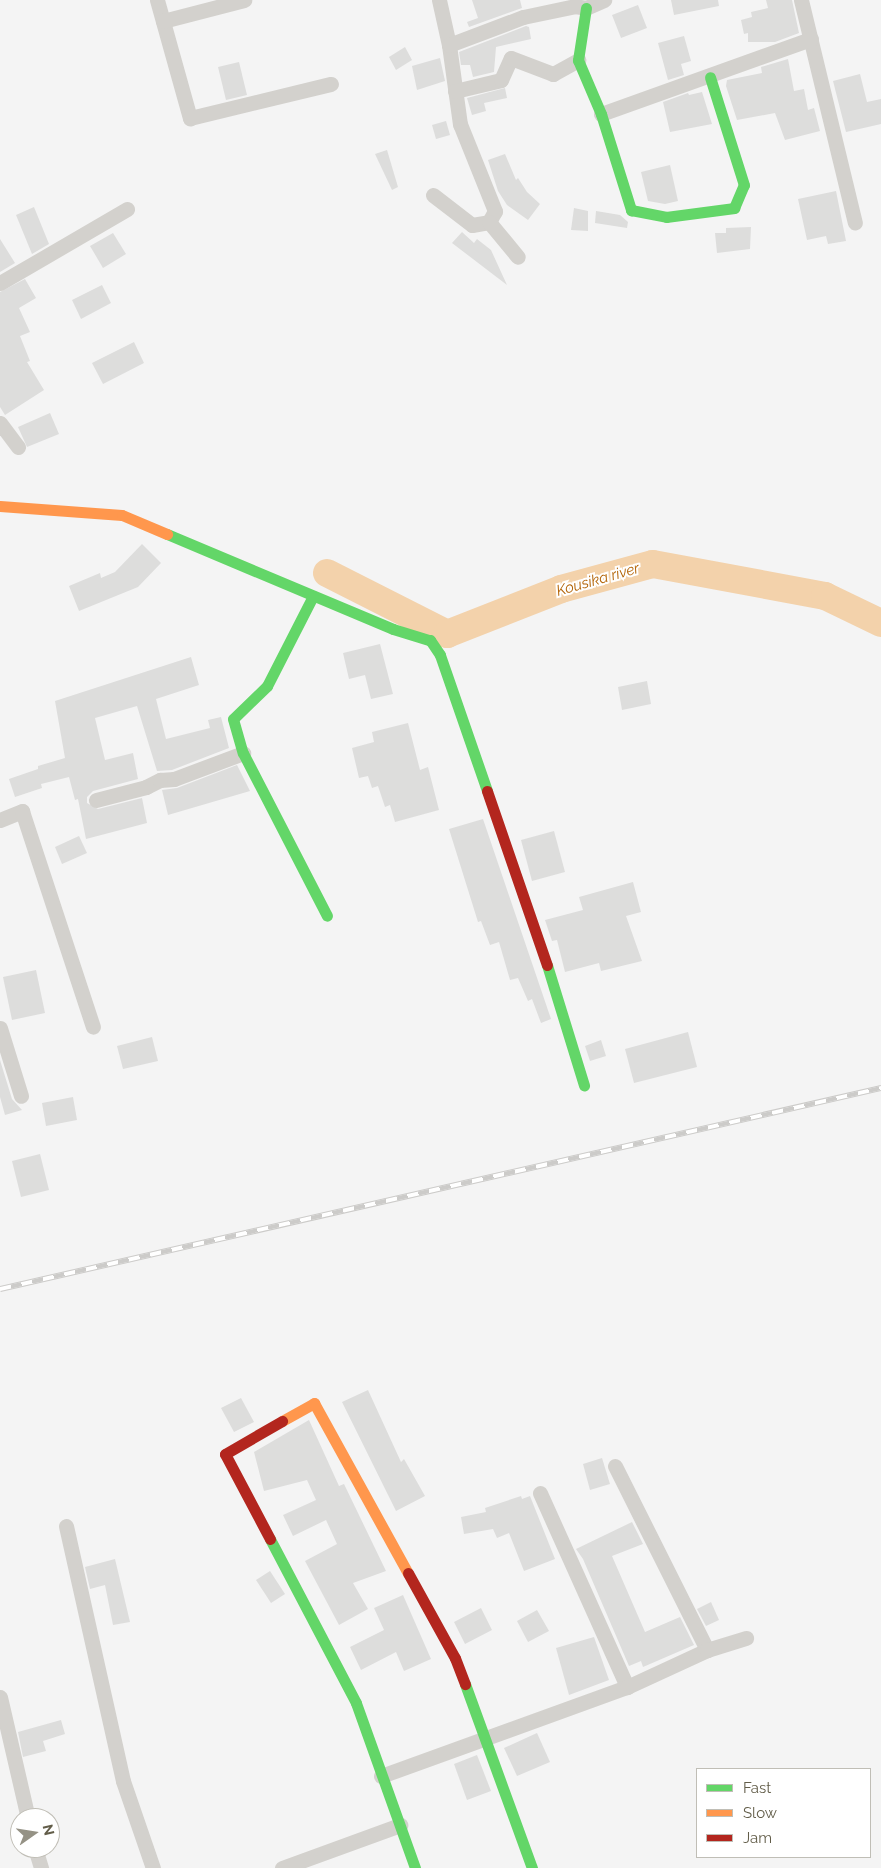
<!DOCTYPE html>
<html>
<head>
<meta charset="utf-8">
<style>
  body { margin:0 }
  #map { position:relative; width:881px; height:1868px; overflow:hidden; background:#f4f4f4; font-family:Raleway,sans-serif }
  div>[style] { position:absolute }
  .river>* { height:28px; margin:-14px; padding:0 14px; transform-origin:14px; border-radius:14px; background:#f3d2ab }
  .building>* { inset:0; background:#dddddc }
  .street>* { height:15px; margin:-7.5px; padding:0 7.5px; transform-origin:7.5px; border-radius:7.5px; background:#d3d1cd }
  .fast>* { height:11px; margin:-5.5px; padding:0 5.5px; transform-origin:5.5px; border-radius:5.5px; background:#63d668 }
  .slow>* { height:11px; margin:-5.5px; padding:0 5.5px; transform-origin:5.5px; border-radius:5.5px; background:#ff974d }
  .jam>* { height:11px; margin:-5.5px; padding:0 5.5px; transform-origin:5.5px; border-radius:5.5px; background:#b3261e }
  .rail>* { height:5.5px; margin-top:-2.75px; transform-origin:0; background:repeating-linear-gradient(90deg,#fff 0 11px,#cccbc9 0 22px); box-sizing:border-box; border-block:1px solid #cccbc9 }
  span { translate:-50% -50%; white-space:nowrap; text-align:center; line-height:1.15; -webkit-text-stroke:4px #fff; paint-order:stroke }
  .water-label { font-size:15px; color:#b26204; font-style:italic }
  .legend { position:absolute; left:696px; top:1768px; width:175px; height:90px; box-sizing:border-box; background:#fff; border:1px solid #c0beb6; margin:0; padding:6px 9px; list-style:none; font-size:15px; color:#625d49 }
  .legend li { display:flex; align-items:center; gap:10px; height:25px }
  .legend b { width:25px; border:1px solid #c0beb6 }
  .north { position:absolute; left:10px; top:1808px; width:50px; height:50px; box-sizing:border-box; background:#fff; border:1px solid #c0beb6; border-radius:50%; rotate:77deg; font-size:14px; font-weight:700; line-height:20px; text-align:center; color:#625d49 }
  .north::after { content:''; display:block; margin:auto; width:18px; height:22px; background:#959285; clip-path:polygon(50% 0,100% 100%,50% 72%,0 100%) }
</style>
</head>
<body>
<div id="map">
  <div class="river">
    <i style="left:327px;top:573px;width:135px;rotate:26.9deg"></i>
    <i style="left:447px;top:634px;width:123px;rotate:-21.5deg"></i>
    <i style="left:561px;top:589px;width:95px;rotate:-15.2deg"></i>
    <i style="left:653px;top:564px;width:175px;rotate:10.5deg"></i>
    <i style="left:825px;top:596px;width:62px;rotate:25.7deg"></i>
  </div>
  <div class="building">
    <i style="clip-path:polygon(472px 0,520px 0,522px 8px,469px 27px,467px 22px,478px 18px)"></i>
    <i style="clip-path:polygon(671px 0,718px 0,719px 6px,674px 15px)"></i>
    <i style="clip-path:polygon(766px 0,792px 0,799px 33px,775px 42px,748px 42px,748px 33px,744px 34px,741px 20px,752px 17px,751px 12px,768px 8px)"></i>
    <i style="clip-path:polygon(638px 5px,647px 28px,621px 38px,612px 15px)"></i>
    <i style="clip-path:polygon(526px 26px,529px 27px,531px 39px,496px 47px,494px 72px,473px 77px,470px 65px,461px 65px,459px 52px)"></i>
    <i style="clip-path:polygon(684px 36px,691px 61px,681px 64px,684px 75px,668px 80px,658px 43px)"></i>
    <i style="clip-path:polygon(405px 47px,412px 60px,396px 70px,389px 57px)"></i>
    <i style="clip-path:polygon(440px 58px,445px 81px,417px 90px,412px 66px)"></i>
    <i style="clip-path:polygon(788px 59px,794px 91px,804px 89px,808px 110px,814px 108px,820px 131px,785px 140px,775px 113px,737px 120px,726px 86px,727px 80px,762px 73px,761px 67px)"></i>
    <i style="clip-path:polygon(239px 62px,247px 95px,226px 100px,218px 67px)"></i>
    <i style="clip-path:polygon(860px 74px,867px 102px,881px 99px,881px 124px,846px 132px,833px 81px)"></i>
    <i style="clip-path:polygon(505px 88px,507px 98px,484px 103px,486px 111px,472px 115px,467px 98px)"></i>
    <i style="clip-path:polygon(702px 92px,712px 124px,670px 132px,663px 102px,688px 93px,689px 95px)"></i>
    <i style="clip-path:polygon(446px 121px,450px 135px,436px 139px,432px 125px)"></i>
    <i style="clip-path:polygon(387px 150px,398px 187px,392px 190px,375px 154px)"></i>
    <i style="clip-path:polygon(505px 154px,516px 180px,518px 178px,527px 192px,540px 204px,528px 220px,507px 205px,498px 191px,488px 160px)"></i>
    <i style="clip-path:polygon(670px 165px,678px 201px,665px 204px,648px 201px,641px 172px)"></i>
    <i style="clip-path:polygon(836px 191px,846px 241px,828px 244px,826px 236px,807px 240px,798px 199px)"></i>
    <i style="clip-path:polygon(34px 207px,49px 244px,32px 254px,16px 215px)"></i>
    <i style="clip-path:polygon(574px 208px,588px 211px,588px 231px,571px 230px)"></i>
    <i style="clip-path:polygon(596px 211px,620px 215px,628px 222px,627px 228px,595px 223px)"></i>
    <i style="clip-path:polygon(751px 227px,750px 249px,717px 253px,715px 233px,726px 233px,726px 228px)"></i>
    <i style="clip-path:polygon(462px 232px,474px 243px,477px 239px,491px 250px,507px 285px,452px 243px)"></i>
    <i style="clip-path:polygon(113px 233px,126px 254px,103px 268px,90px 246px)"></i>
    <i style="clip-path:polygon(0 239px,15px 263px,0 272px)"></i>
    <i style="clip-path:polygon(25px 279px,36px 298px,19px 308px,30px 332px,20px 336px,30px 361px,27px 362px,44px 390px,5px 415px,0 407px,0 292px)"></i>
    <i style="clip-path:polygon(102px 285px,111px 303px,81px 319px,72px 300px)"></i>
    <i style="clip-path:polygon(134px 342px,144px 363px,103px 384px,92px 363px)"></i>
    <i style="clip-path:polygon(50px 413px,59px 434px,27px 447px,18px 427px)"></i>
    <i style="clip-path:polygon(142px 544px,161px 563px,138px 587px,79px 611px,69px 586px,100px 573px,101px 578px,115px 572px)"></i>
    <i style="clip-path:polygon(380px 644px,393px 694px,371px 699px,365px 675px,349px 679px,343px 653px)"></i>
    <i style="clip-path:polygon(191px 657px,199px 685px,156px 699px,166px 739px,210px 728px,208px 720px,221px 717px,229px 748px,172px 770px,157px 771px,137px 706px,95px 718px,105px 760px,133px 753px,138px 779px,93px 791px,87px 797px,87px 803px,98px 809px,142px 798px,147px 823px,86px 839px,78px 799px,75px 800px,69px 777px,41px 784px,42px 788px,15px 797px,9px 779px,38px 769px,38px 766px,65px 758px,55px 701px)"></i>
    <i style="clip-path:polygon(647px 681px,651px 704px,622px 710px,618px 687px)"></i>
    <i style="clip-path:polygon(408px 723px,420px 770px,428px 767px,439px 810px,395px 822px,390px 805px,385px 807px,378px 786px,372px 788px,368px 776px,359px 778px,352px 748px,374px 742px,372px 732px)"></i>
    <i style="clip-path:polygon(237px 765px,250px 791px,168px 815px,162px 790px,177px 788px)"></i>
    <i style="clip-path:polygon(483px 819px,551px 1019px,541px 1023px,532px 999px,528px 1001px,518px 978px,510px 980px,499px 942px,490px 945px,481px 921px,478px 922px,449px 829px)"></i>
    <i style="clip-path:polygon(554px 831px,565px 872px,532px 881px,521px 840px)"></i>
    <i style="clip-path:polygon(79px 836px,87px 853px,62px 864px,55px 847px)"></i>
    <i style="clip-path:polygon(633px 882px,641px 912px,626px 916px,642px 961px,601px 971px,599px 963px,565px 972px,557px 940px,552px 941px,545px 920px,583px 910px,579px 897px)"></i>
    <i style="clip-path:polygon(36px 970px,45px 1013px,12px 1020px,3px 977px)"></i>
    <i style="clip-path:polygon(688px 1032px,697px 1067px,634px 1083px,625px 1049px)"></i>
    <i style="clip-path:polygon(152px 1037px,158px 1061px,123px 1069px,117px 1046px)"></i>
    <i style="clip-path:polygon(601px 1040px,606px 1056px,590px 1061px,585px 1046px)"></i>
    <i style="clip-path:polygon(0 1060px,12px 1099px,22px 1110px,5px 1115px,0 1097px)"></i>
    <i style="clip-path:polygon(73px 1097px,77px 1120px,46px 1126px,42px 1103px)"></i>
    <i style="clip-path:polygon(40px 1154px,49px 1190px,21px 1197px,12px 1161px)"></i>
    <i style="clip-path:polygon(368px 1390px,401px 1462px,404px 1459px,425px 1496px,396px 1511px,342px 1402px)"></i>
    <i style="clip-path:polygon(241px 1398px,254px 1422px,234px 1432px,221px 1408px)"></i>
    <i style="clip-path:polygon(309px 1420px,339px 1486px,344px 1484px,386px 1571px,353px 1583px,368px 1609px,339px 1625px,305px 1561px,337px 1544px,326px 1520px,293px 1536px,283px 1515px,316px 1500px,307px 1480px,264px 1491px,254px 1452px)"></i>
    <i style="clip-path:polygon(602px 1458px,610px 1484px,590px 1490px,583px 1464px)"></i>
    <i style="clip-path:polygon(521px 1496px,522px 1499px,530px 1496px,555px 1559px,524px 1571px,509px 1533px,497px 1538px,493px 1529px,464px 1534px,461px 1517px,486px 1512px,485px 1508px)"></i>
    <i style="clip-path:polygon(632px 1522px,643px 1544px,612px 1556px,645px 1632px,680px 1617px,694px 1645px,643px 1667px,641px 1661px,629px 1666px,583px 1559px,576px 1549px)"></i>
    <i style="clip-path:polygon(115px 1559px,130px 1622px,113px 1625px,105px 1585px,90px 1589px,85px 1567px)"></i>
    <i style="clip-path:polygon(270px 1571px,285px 1594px,271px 1603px,256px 1580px)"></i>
    <i style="clip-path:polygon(403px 1595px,431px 1659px,404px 1671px,396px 1652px,361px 1670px,350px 1647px,384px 1630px,374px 1608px)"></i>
    <i style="clip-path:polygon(711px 1602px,719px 1620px,706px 1626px,697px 1609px)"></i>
    <i style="clip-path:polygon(481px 1608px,492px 1630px,465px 1644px,454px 1622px)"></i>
    <i style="clip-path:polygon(537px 1610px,549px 1631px,528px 1642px,517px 1621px)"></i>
    <i style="clip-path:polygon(594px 1637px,609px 1680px,569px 1695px,556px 1648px)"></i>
    <i style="clip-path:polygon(61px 1720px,65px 1734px,43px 1741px,46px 1751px,23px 1757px,18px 1732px)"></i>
    <i style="clip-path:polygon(537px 1733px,550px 1762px,517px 1776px,504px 1748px)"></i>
    <i style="clip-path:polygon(477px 1755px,491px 1791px,467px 1800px,454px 1764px)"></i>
  </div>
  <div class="street">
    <i style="left:157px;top:0;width:123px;rotate:74.4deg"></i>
    <i style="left:190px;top:118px;width:145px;rotate:-13.6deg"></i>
    <i style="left:439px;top:0;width:46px;rotate:77.5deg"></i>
    <i style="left:449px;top:45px;width:80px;rotate:82.1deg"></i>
    <i style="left:460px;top:124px;width:94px;rotate:68.1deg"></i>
    <i style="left:495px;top:211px;width:13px;rotate:119deg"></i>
    <i style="left:801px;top:0;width:229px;rotate:76.4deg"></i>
    <i style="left:163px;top:21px;width:84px;rotate:-14.5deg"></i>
    <i style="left:449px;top:45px;width:79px;rotate:-20.7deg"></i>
    <i style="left:523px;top:17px;width:53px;rotate:-11.9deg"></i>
    <i style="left:575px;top:6px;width:11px;rotate:10deg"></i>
    <i style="left:586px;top:8px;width:20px;rotate:-24deg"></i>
    <i style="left:455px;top:91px;width:47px;rotate:-13.4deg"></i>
    <i style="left:501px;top:80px;width:24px;rotate:-66deg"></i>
    <i style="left:511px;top:58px;width:45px;rotate:20.9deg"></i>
    <i style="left:553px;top:74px;width:29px;rotate:-29deg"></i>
    <i style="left:601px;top:114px;width:223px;rotate:-19.7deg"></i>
    <i style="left:433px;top:195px;width:49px;rotate:37.6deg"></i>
    <i style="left:472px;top:225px;width:17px;rotate:-10deg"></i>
    <i style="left:489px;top:222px;width:45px;rotate:50.4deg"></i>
    <i style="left:0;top:283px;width:147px;rotate:-30.2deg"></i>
    <i style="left:0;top:423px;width:30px;rotate:53deg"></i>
    <i style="left:96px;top:800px;width:52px;rotate:-14.6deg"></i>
    <i style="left:146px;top:787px;width:16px;rotate:-27deg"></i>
    <i style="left:160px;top:780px;width:14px;rotate:-4deg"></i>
    <i style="left:174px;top:779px;width:74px;rotate:-20.6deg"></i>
    <i style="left:0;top:820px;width:24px;rotate:-22deg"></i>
    <i style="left:22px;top:811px;width:227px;rotate:71.8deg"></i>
    <i style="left:0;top:1028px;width:71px;rotate:72.8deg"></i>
    <i style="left:615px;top:1466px;width:206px;rotate:63.4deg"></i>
    <i style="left:540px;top:1493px;width:213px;rotate:65.8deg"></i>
    <i style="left:66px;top:1526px;width:261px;rotate:77.4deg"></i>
    <i style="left:123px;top:1781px;width:92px;rotate:71deg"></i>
    <i style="left:0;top:1697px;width:124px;rotate:77deg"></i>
    <i style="left:381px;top:1776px;width:262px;rotate:-19.9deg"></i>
    <i style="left:627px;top:1687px;width:88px;rotate:-24.8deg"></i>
    <i style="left:707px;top:1650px;width:41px;rotate:-17.1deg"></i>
    <i style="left:35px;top:1848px;width:21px;rotate:73deg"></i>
    <i style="left:282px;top:1868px;width:126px;rotate:-20deg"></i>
  </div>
  <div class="fast">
    <i style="left:586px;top:8px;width:53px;rotate:98.7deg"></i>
    <i style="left:578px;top:60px;width:59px;rotate:66.9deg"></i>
    <i style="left:601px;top:114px;width:101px;rotate:72.6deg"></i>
    <i style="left:631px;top:210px;width:36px;rotate:11deg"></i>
    <i style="left:666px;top:217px;width:69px;rotate:-7.5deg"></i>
    <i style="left:734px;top:208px;width:25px;rotate:-67deg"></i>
    <i style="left:744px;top:185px;width:113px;rotate:-107.5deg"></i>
    <i style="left:167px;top:534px;width:245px;rotate:22.8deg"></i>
    <i style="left:393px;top:629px;width:39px;rotate:17deg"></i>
    <i style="left:430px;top:640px;width:18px;rotate:56deg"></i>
    <i style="left:440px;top:655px;width:144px;rotate:70.9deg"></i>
    <i style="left:313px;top:596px;width:101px;rotate:117.1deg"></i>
    <i style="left:267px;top:686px;width:47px;rotate:135.9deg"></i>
    <i style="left:233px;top:719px;width:35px;rotate:74deg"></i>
    <i style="left:243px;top:753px;width:183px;rotate:62.7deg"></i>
    <i style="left:547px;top:965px;width:126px;rotate:72.9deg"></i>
    <i style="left:270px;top:1539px;width:185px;rotate:62.3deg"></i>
    <i style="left:356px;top:1703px;width:175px;rotate:70.3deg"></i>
    <i style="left:465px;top:1684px;width:196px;rotate:70deg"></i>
  </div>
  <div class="slow">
    <i style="left:0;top:506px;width:122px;rotate:4.2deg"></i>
    <i style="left:122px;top:515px;width:49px;rotate:22.9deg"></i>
    <i style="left:282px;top:1421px;width:37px;rotate:-29deg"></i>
    <i style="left:314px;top:1403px;width:194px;rotate:61.1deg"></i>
  </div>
  <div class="jam">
    <i style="left:487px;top:791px;width:184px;rotate:71deg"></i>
    <i style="left:270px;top:1539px;width:96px;rotate:-117.9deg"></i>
    <i style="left:225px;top:1454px;width:66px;rotate:-30.1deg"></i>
    <i style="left:408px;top:1573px;width:97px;rotate:61.1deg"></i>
    <i style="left:455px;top:1658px;width:28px;rotate:69deg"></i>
  </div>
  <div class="rail">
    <i style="left:0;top:1289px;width:904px;rotate:-12.85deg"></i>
  </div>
  <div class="water-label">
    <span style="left:598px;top:580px;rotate:-16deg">Kousika river</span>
  </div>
  <ul class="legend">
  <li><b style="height:6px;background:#63d668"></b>Fast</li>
  <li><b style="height:6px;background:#ff974d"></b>Slow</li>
  <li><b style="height:6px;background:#b3261e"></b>Jam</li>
  </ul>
  <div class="north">N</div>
</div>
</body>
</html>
